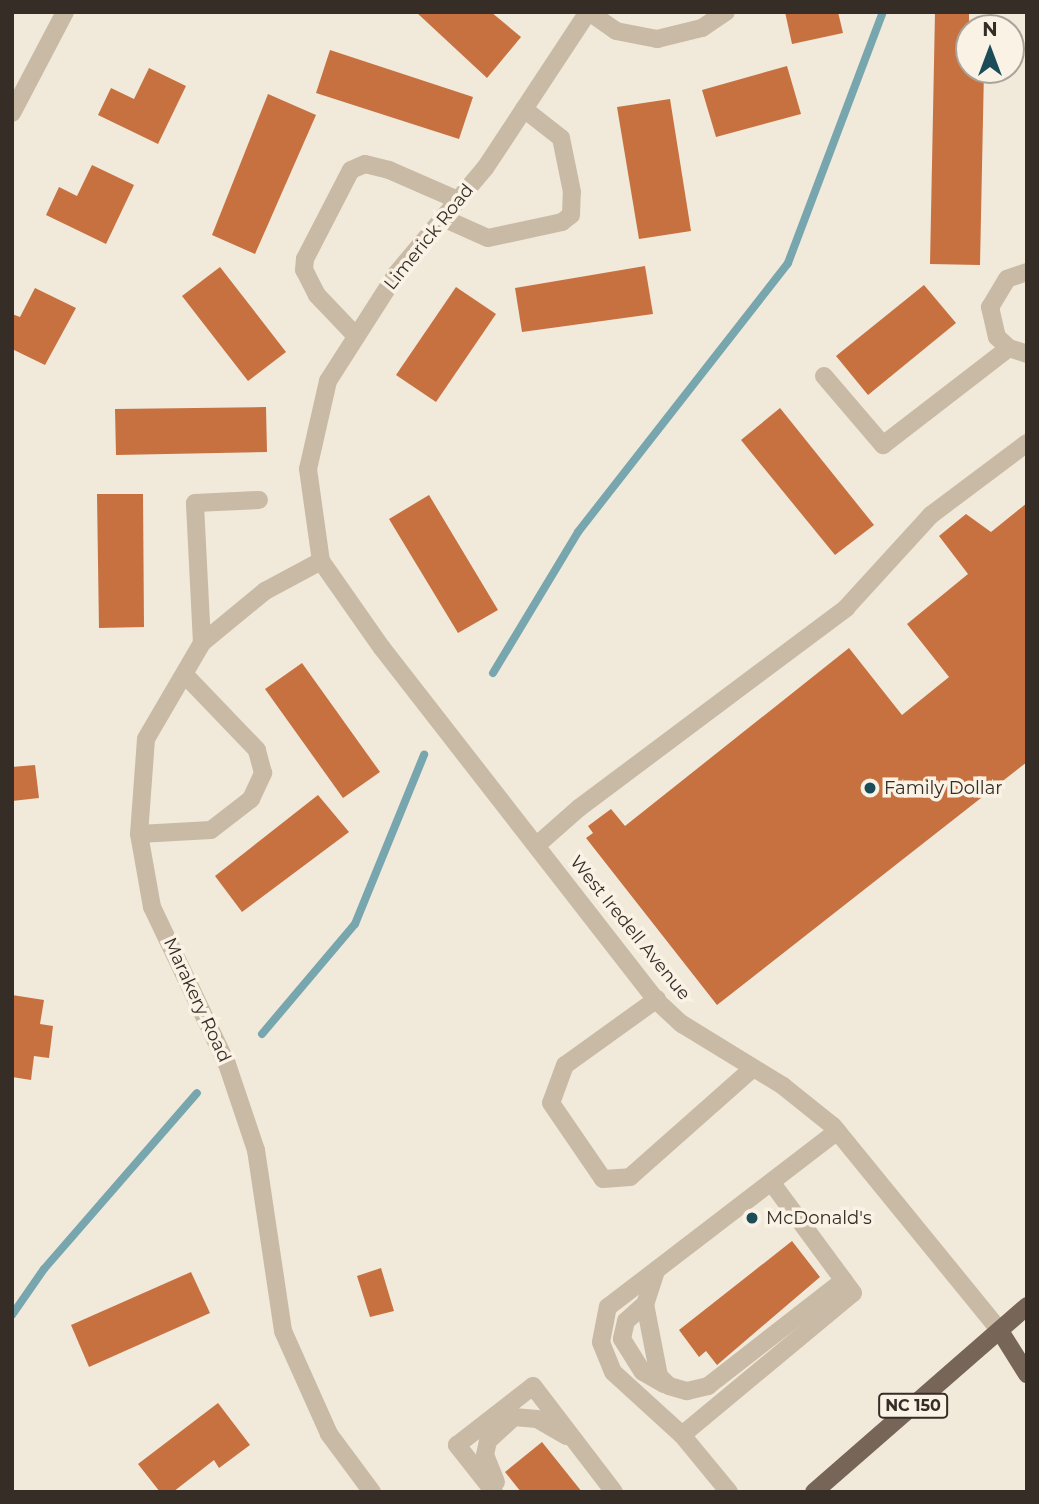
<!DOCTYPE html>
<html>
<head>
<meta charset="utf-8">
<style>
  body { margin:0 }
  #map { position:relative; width:1039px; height:1504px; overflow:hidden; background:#f1e9d9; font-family:Montserrat,sans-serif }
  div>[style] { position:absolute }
  .stream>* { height:8px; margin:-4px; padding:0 4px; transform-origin:4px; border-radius:4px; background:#77a6af }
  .building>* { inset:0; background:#c77141 }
  .minor>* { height:18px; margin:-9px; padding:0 9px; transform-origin:9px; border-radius:9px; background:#c9baa5 }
  .major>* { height:18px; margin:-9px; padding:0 9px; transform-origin:9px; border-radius:9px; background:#776557 }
  .dots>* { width:19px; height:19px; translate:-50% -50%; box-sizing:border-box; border:4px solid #f9f2e5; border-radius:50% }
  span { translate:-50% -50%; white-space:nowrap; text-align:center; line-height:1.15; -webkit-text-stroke:7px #f9f2e5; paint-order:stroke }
  .shield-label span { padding:2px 5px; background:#f9f2e5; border:2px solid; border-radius:5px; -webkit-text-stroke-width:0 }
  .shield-label { font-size:16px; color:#352d26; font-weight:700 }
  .street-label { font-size:18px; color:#352d26 }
  .poi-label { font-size:18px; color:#352d26 }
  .left { translate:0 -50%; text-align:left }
  .frame { position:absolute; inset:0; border:14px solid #352d26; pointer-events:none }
  .north { position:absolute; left:955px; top:14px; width:70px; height:70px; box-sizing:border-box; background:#f9f2e5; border:2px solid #aba399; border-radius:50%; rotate:0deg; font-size:19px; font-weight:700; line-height:28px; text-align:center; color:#352d26 }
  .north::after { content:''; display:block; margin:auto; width:24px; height:32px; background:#1b4c57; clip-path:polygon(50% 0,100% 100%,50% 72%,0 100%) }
</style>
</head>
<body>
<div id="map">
  <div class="stream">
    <i style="left:493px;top:673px;width:165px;rotate:-58.9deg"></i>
    <i style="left:578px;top:532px;width:341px;rotate:-52deg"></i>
    <i style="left:788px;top:263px;width:268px;rotate:-69.3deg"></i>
    <i style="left:262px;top:1034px;width:144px;rotate:-49.8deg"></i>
    <i style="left:355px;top:924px;width:183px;rotate:-67.8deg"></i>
    <i style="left:12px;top:1315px;width:56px;rotate:-55.2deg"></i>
    <i style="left:44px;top:1269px;width:233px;rotate:-49deg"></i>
  </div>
  <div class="building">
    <i style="clip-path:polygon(416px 12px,491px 12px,521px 37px,487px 78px)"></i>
    <i style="clip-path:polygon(785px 12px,838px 12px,843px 33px,792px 44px)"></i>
    <i style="clip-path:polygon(935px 12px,969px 12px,969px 70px,984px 70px,980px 265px,930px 264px)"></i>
    <i style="clip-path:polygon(330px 50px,473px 97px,459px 139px,316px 93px)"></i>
    <i style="clip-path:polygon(787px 66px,801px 114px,716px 137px,702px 90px)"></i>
    <i style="clip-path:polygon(149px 68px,186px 86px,158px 144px,98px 115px,111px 88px,134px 99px)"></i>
    <i style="clip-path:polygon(268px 94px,316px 115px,255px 254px,212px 235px)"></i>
    <i style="clip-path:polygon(670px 99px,691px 231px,639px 239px,617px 107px)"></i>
    <i style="clip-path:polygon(92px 165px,134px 185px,106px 244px,46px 215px,59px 187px,77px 196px)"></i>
    <i style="clip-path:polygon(645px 266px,653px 314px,522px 332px,515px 288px)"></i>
    <i style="clip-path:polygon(220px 267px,286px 352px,248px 381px,182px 296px)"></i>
    <i style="clip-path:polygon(924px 285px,956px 323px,868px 395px,836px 356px)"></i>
    <i style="clip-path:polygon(456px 287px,496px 314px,436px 402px,396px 375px)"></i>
    <i style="clip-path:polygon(35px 288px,76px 308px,45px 365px,12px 349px,12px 314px,20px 317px)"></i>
    <i style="clip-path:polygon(266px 407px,267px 452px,116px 455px,115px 409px)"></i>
    <i style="clip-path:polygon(780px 408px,874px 525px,835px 555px,741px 440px)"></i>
    <i style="clip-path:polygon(97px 494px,143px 494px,144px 627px,99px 628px)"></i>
    <i style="clip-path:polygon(429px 495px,498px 610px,458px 633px,389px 519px)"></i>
    <i style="clip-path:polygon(1027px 503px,1027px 762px,717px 1005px,586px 838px,593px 833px,588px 826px,611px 809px,625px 826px,849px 648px,902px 715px,949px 677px,907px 624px,968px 574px,939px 536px,966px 514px,991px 532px)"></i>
    <i style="clip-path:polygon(302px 663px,380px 772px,343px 798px,265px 689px)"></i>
    <i style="clip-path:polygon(35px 765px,39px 798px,12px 801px,12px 767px)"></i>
    <i style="clip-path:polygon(318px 795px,349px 832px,242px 912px,215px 876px)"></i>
    <i style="clip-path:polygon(12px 995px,44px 1000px,40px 1024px,53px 1026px,49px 1058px,34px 1056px,31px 1080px,12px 1077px)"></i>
    <i style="clip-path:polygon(792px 1241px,820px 1277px,717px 1365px,706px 1351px,699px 1357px,679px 1330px)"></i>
    <i style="clip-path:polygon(381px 1268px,394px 1311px,370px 1317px,357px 1276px)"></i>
    <i style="clip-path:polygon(191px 1272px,210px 1313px,89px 1367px,71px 1325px)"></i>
    <i style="clip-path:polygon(218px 1403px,250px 1445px,219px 1468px,214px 1460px,173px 1492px,160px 1492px,138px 1464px)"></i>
    <i style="clip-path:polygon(542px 1442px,582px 1492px,521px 1492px,505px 1472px)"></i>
  </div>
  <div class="minor">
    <i style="left:588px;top:12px;width:187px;rotate:123.4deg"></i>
    <i style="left:485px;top:168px;width:137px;rotate:130deg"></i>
    <i style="left:397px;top:273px;width:128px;rotate:122.6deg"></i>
    <i style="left:328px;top:381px;width:90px;rotate:102.8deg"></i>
    <i style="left:308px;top:469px;width:93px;rotate:82deg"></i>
    <i style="left:321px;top:561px;width:106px;rotate:55deg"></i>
    <i style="left:382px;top:648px;width:449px;rotate:52.1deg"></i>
    <i style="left:658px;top:1002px;width:33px;rotate:43deg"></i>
    <i style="left:682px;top:1024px;width:119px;rotate:31.5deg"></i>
    <i style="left:783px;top:1086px;width:64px;rotate:38.7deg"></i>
    <i style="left:833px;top:1126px;width:264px;rotate:50.8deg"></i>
    <i style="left:589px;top:12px;width:33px;rotate:35deg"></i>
    <i style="left:616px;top:31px;width:42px;rotate:11deg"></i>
    <i style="left:657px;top:39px;width:46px;rotate:-13.7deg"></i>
    <i style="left:702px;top:28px;width:29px;rotate:-34deg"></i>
    <i style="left:12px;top:113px;width:114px;rotate:-62.3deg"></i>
    <i style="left:443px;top:218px;width:49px;rotate:24deg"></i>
    <i style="left:488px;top:238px;width:76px;rotate:-12.2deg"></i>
    <i style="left:562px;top:222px;width:11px;rotate:-38deg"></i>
    <i style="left:571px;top:215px;width:23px;rotate:-88deg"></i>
    <i style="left:572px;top:192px;width:55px;rotate:-101.5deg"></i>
    <i style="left:561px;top:138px;width:47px;rotate:-141.9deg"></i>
    <i style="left:1027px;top:272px;width:21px;rotate:161deg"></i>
    <i style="left:1007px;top:279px;width:33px;rotate:121deg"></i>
    <i style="left:990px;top:307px;width:31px;rotate:77deg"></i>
    <i style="left:997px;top:337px;width:16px;rotate:43deg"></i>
    <i style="left:1009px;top:348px;width:19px;rotate:18deg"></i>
    <i style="left:356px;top:336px;width:57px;rotate:-133.6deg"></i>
    <i style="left:317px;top:295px;width:28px;rotate:-117deg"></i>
    <i style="left:304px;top:270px;width:11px;rotate:-85deg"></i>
    <i style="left:305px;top:259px;width:100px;rotate:-62.7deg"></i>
    <i style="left:351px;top:170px;width:15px;rotate:-23deg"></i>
    <i style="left:365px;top:164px;width:25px;rotate:14deg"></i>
    <i style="left:389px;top:170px;width:75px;rotate:23.5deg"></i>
    <i style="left:824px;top:376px;width:91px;rotate:49.5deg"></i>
    <i style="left:883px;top:445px;width:159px;rotate:-37.6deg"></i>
    <i style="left:321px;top:561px;width:64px;rotate:151.8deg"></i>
    <i style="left:265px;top:591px;width:82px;rotate:140.5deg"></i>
    <i style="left:202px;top:643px;width:111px;rotate:120.3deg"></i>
    <i style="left:146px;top:739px;width:95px;rotate:94.2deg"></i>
    <i style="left:139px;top:834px;width:74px;rotate:79.9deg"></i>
    <i style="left:152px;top:907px;width:174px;rotate:64.5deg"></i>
    <i style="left:227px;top:1064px;width:91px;rotate:71.4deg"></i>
    <i style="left:256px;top:1150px;width:183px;rotate:81.5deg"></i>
    <i style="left:283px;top:1331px;width:113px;rotate:65.9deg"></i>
    <i style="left:329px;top:1434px;width:72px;rotate:53.4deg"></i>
    <i style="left:202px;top:643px;width:140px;rotate:-92.9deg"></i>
    <i style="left:195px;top:503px;width:64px;rotate:-2.7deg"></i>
    <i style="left:139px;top:834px;width:72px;rotate:-3.2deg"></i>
    <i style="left:211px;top:830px;width:51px;rotate:-37.8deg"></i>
    <i style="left:251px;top:799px;width:29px;rotate:-65deg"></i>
    <i style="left:263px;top:773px;width:24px;rotate:-105deg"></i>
    <i style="left:257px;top:750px;width:105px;rotate:-133.8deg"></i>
    <i style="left:537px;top:845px;width:56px;rotate:-41.4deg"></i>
    <i style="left:579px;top:808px;width:334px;rotate:-36.8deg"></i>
    <i style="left:846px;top:608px;width:126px;rotate:-47.6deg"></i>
    <i style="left:931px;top:515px;width:120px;rotate:-36.9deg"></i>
    <i style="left:657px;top:999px;width:113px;rotate:144.3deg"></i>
    <i style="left:565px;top:1065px;width:40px;rotate:110.2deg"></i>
    <i style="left:551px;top:1103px;width:92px;rotate:55.6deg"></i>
    <i style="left:603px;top:1179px;width:27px;rotate:-4deg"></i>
    <i style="left:630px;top:1177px;width:164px;rotate:-41.5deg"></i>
    <i style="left:656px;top:1271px;width:35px;rotate:108deg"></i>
    <i style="left:645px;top:1304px;width:73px;rotate:79deg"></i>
    <i style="left:659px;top:1376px;width:14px;rotate:45deg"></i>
    <i style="left:669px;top:1386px;width:19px;rotate:16deg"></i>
    <i style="left:687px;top:1391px;width:22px;rotate:-13deg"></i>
    <i style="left:708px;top:1386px;width:172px;rotate:-37.9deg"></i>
    <i style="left:645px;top:1304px;width:25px;rotate:138deg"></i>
    <i style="left:626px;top:1321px;width:18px;rotate:103deg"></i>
    <i style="left:622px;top:1339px;width:39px;rotate:58deg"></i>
    <i style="left:643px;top:1372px;width:24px;rotate:30deg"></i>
    <i style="left:682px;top:1435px;width:222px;rotate:-39.7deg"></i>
    <i style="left:853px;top:1293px;width:137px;rotate:-126.4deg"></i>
    <i style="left:496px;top:1482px;width:29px;rotate:-112deg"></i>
    <i style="left:485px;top:1455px;width:14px;rotate:-78deg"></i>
    <i style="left:488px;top:1441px;width:35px;rotate:-43deg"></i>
    <i style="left:514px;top:1417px;width:23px;rotate:5deg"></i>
    <i style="left:537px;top:1419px;width:34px;rotate:30deg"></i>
    <i style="left:494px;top:1492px;width:60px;rotate:-128.2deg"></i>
    <i style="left:457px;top:1445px;width:96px;rotate:-37.8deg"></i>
    <i style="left:533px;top:1386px;width:133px;rotate:52.6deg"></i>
    <i style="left:729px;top:1492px;width:74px;rotate:-129.5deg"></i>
    <i style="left:682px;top:1435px;width:93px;rotate:-137.6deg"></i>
    <i style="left:613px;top:1372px;width:32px;rotate:-112deg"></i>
    <i style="left:601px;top:1342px;width:36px;rotate:-79deg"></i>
    <i style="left:608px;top:1307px;width:289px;rotate:-37.5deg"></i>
  </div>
  <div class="major">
    <i style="left:1000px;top:1331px;width:51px;rotate:57.9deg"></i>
    <i style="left:814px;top:1492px;width:283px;rotate:-41.1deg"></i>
  </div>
  <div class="dots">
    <i style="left:870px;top:788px;background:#1b4c57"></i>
    <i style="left:752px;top:1218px;background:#1b4c57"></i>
  </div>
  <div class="shield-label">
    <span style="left:913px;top:1406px">NC 150</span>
  </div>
  <div class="street-label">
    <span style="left:429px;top:237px;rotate:-51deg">Limerick Road</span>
    <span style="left:630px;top:928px;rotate:51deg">West Iredell Avenue</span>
    <span style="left:197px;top:1000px;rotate:65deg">Marakery Road</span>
  </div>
  <div class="poi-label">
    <span class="left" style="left:884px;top:788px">Family Dollar</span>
    <span class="left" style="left:766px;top:1218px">McDonald's</span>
  </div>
  <div class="frame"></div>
  <div class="north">N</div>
</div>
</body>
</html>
